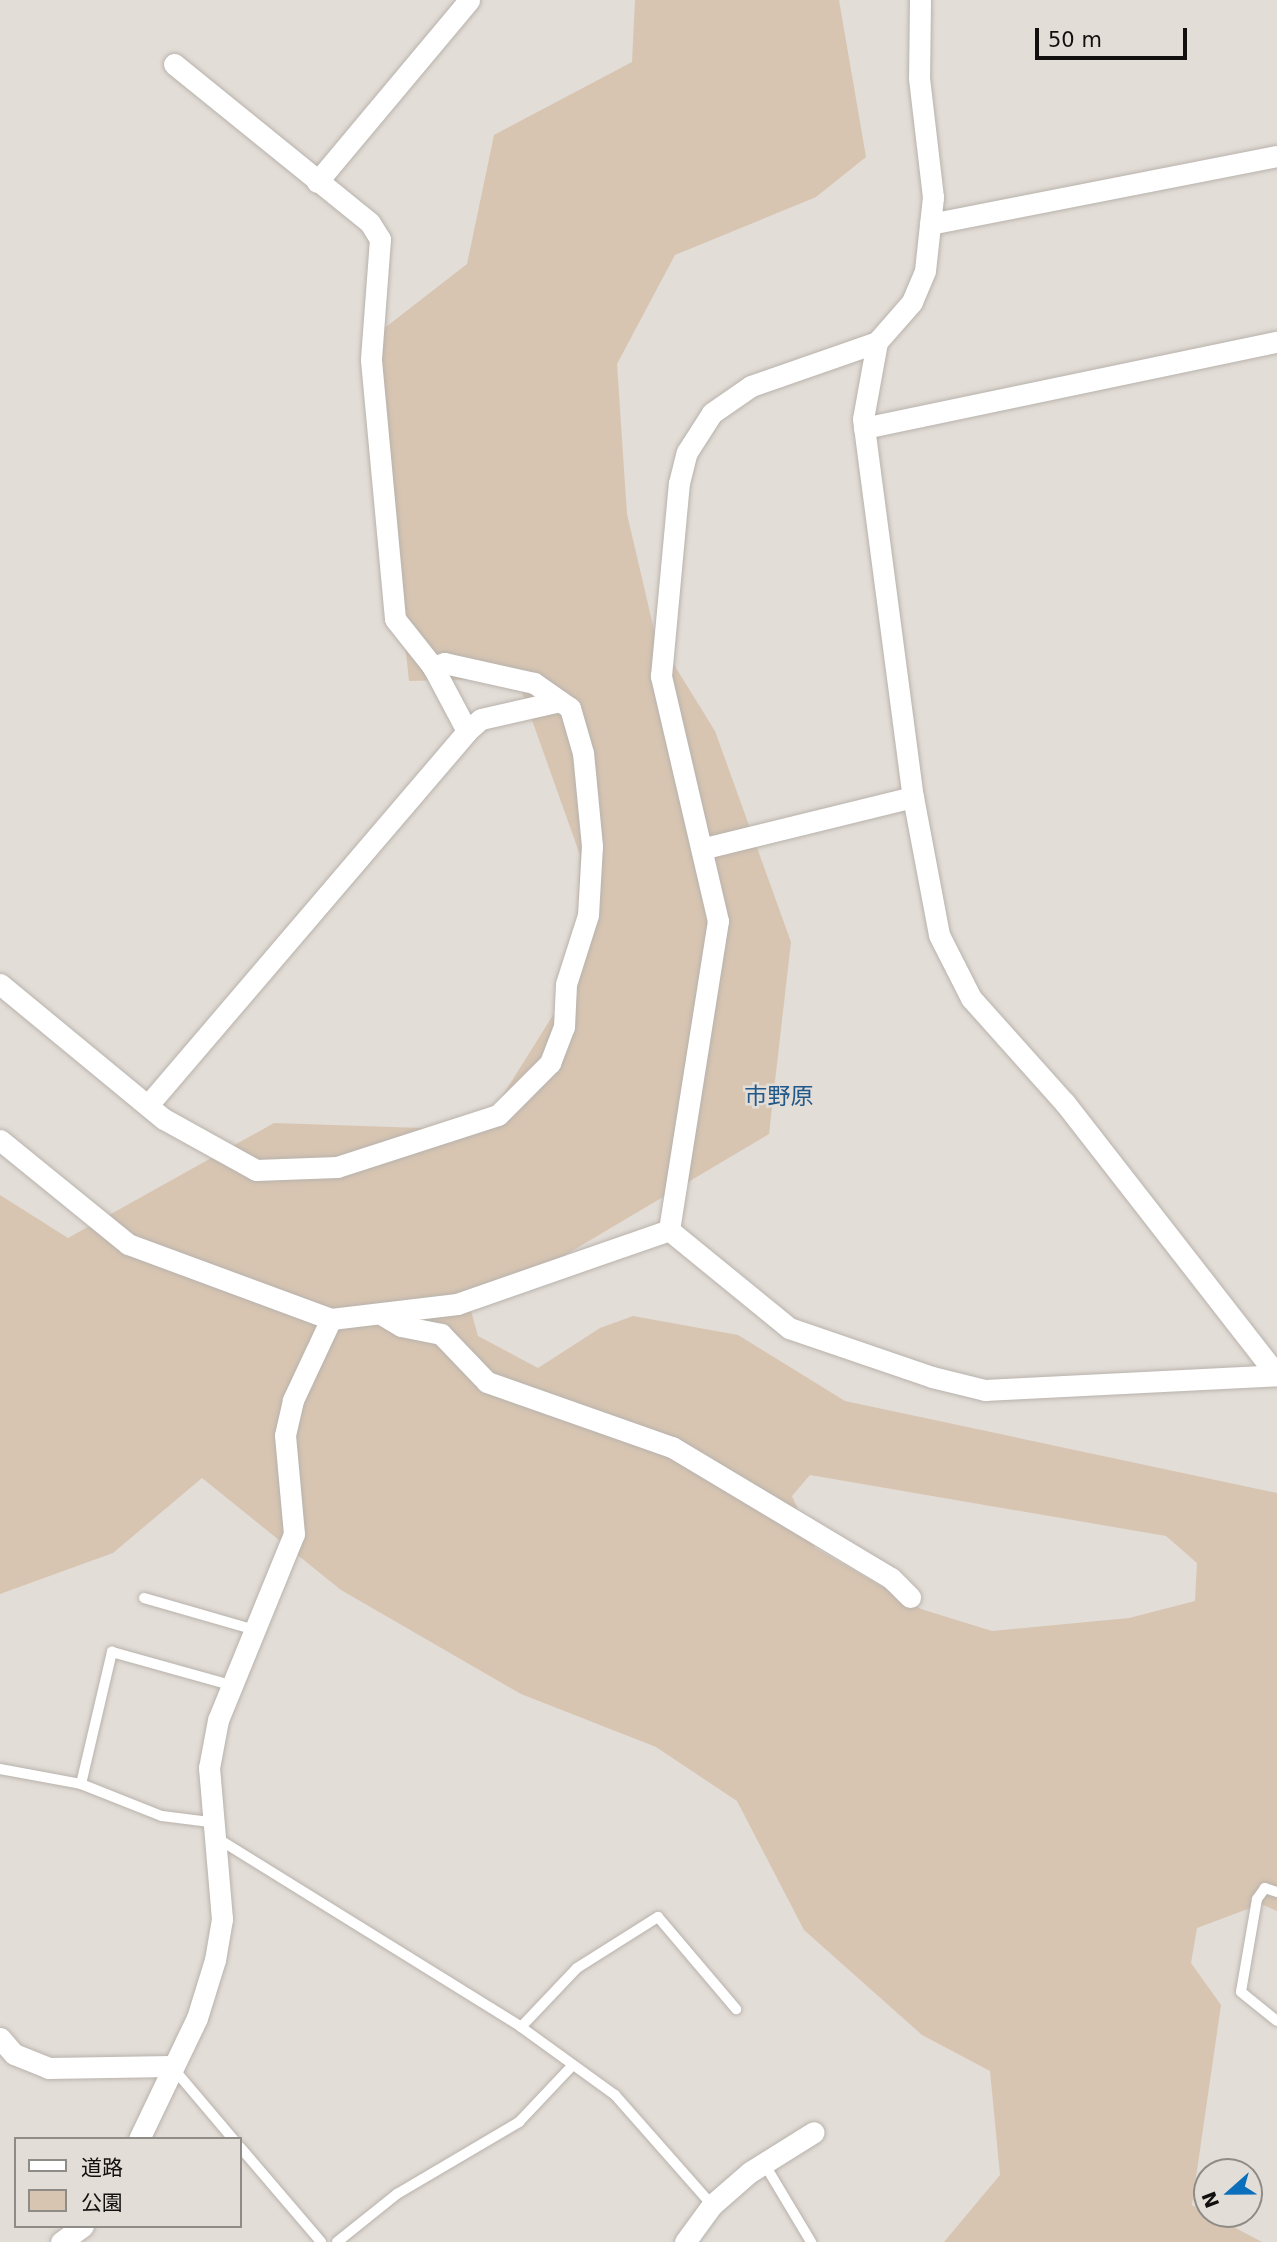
<!DOCTYPE html>
<html>
<head>
<meta charset="utf-8">
<style>
  body { margin:0 }
  #map { position:relative; width:1277px; height:2242px; overflow:hidden; background:#e3ddd7; font-family:"DejaVu Sans","Noto Sans JP",sans-serif }
  div>[style] { position:absolute }
  .green>* { inset:0; background:#d7c5b2 }
  .roads { filter:drop-shadow(0 0 2px #b8b2ac) drop-shadow(0 0 2px #b8b2ac) }
  .lane>* { height:10px; margin:-5px; padding:0 5px; transform-origin:5px; border-radius:5px; background:#fff }
  .street>* { height:21px; margin:-10.5px; padding:0 10.5px; transform-origin:10.5px; border-radius:10.5px; background:#fff }
  span { translate:-50% -50%; white-space:nowrap; text-align:center; line-height:1.15; -webkit-text-stroke:5px #e3ddd7; paint-order:stroke }
  .quarter-label { font-size:23px; color:#21588a }
  .legend { position:absolute; left:14px; top:2137px; width:228px; height:91px; box-sizing:border-box; background:#e3ddd7; border:2px solid #8f8b87; margin:0; padding:9px 12px; list-style:none; font-size:21px; color:#12100e }
  .legend li { display:flex; align-items:center; gap:14px; height:35px }
  .legend b { width:35px; border:2px solid #8f8b87 }
  .north { position:absolute; left:1193px; top:2158px; width:70px; height:70px; box-sizing:border-box; background:#e3ddd7; border:2px solid #8f8b87; border-radius:50%; rotate:249deg; font-size:19px; font-weight:700; line-height:28px; text-align:center; color:#12100e }
  .north::after { content:''; display:block; margin:auto; width:24px; height:32px; background:#0c6fbb; clip-path:polygon(50% 0,100% 100%,50% 72%,0 100%) }
  .scale { position:absolute; left:1035px; top:28px; width:152px; height:32px; box-sizing:border-box; border:4px solid #12100e; border-top:0; padding-left:9px; font-size:21px; line-height:24px; white-space:nowrap; color:#12100e; -webkit-text-stroke:5px #e3ddd7; paint-order:stroke }
</style>
</head>
<body>
<div id="map">
  <div class="green">
    <i style="clip-path:polygon(evenodd,635px 0,839px 0,866px 157px,816px 197px,675px 255px,617px 364px,627px 514px,655px 634px,715px 731px,791px 942px,769px 1134px,471px 1311px,478px 1336px,538px 1368px,600px 1328px,633px 1316px,738px 1335px,845px 1401px,1277px 1493px,1277px 1911px,1261px 1904px,1197px 1928px,1191px 1963px,1221px 2005px,1192px 2205px,1262px 2242px,944px 2242px,1000px 2175px,990px 2071px,922px 2035px,804px 1930px,737px 1801px,656px 1747px,521px 1694px,341px 1590px,202px 1478px,113px 1553px,0 1594px,0 1195px,68px 1238px,274px 1123px,481px 1130px,575px 980px,580px 855px,517px 678px,409px 681px,373px 337px,467px 264px,494px 135px,632px 62px,635px 0,810px 1475px,1166px 1536px,1197px 1563px,1195px 1601px,1129px 1618px,992px 1631px,921px 1609px,815px 1548px,792px 1496px,810px 1475px)"></i>
  </div>
  <div class="roads">
    <div class="lane">
      <i style="left:144px;top:1598px;width:116px;rotate:16.1deg"></i>
      <i style="left:0;top:1769px;width:82px;rotate:10.5deg"></i>
      <i style="left:81px;top:1784px;width:87px;rotate:21.6deg"></i>
      <i style="left:162px;top:1816px;width:48px;rotate:7.1deg"></i>
      <i style="left:81px;top:1784px;width:136px;rotate:-76.8deg"></i>
      <i style="left:112px;top:1652px;width:123px;rotate:15.6deg"></i>
      <i style="left:215px;top:1837px;width:360px;rotate:31.8deg"></i>
      <i style="left:521px;top:2027px;width:116px;rotate:35.9deg"></i>
      <i style="left:615px;top:2095px;width:147px;rotate:48.6deg"></i>
      <i style="left:1277px;top:1892px;width:13px;rotate:-162deg"></i>
      <i style="left:1265px;top:1888px;width:14px;rotate:126deg"></i>
      <i style="left:1257px;top:1899px;width:94px;rotate:99.8deg"></i>
      <i style="left:1241px;top:1992px;width:46px;rotate:38.9deg"></i>
      <i style="left:521px;top:2027px;width:81px;rotate:-46.5deg"></i>
      <i style="left:577px;top:1968px;width:96px;rotate:-32.2deg"></i>
      <i style="left:658px;top:1917px;width:121px;rotate:49.7deg"></i>
      <i style="left:173px;top:2068px;width:93px;rotate:49.8deg"></i>
      <i style="left:240px;top:2147px;width:125px;rotate:49.5deg"></i>
      <i style="left:765px;top:2165px;width:90px;rotate:59.1deg"></i>
      <i style="left:337px;top:2242px;width:77px;rotate:-38.7deg"></i>
      <i style="left:397px;top:2194px;width:142px;rotate:-30.5deg"></i>
      <i style="left:519px;top:2122px;width:77px;rotate:-46.6deg"></i>
    </div>
    <div class="street">
      <i style="left:920px;top:0;width:78px;rotate:90.7deg"></i>
      <i style="left:919px;top:78px;width:120px;rotate:83.3deg"></i>
      <i style="left:933px;top:197px;width:74px;rotate:96.2deg"></i>
      <i style="left:925px;top:271px;width:34px;rotate:113deg"></i>
      <i style="left:912px;top:302px;width:53px;rotate:131.2deg"></i>
      <i style="left:877px;top:342px;width:78px;rotate:100.3deg"></i>
      <i style="left:863px;top:419px;width:381px;rotate:82.5deg"></i>
      <i style="left:913px;top:797px;width:140px;rotate:79.3deg"></i>
      <i style="left:939px;top:935px;width:71px;rotate:63.1deg"></i>
      <i style="left:971px;top:998px;width:141px;rotate:48.2deg"></i>
      <i style="left:1065px;top:1103px;width:345px;rotate:52.1deg"></i>
      <i style="left:174px;top:64px;width:252px;rotate:39deg"></i>
      <i style="left:370px;top:223px;width:19px;rotate:58deg"></i>
      <i style="left:380px;top:239px;width:121px;rotate:94.3deg"></i>
      <i style="left:371px;top:360px;width:260px;rotate:84.7deg"></i>
      <i style="left:395px;top:619px;width:61px;rotate:51.6deg"></i>
      <i style="left:433px;top:667px;width:72px;rotate:62deg"></i>
      <i style="left:317px;top:182px;width:237px;rotate:-50.1deg"></i>
      <i style="left:930px;top:224px;width:354px;rotate:-11.1deg"></i>
      <i style="left:864px;top:428px;width:422px;rotate:-11.8deg"></i>
      <i style="left:705px;top:848px;width:214px;rotate:-13.8deg"></i>
      <i style="left:0;top:984px;width:212px;rotate:39.5deg"></i>
      <i style="left:164px;top:1119px;width:105px;rotate:29deg"></i>
      <i style="left:256px;top:1170px;width:81px;rotate:-2.1deg"></i>
      <i style="left:337px;top:1167px;width:169px;rotate:-17.9deg"></i>
      <i style="left:498px;top:1115px;width:74px;rotate:-45deg"></i>
      <i style="left:550px;top:1063px;width:39px;rotate:-69deg"></i>
      <i style="left:564px;top:1027px;width:43px;rotate:-87.3deg"></i>
      <i style="left:566px;top:984px;width:72px;rotate:-72.3deg"></i>
      <i style="left:588px;top:915px;width:69px;rotate:-86.7deg"></i>
      <i style="left:592px;top:846px;width:93px;rotate:-95.5deg"></i>
      <i style="left:583px;top:753px;width:47px;rotate:-106.1deg"></i>
      <i style="left:570px;top:708px;width:44px;rotate:-145.2deg"></i>
      <i style="left:534px;top:683px;width:92px;rotate:-167.5deg"></i>
      <i style="left:444px;top:663px;width:12px;rotate:160deg"></i>
      <i style="left:148px;top:1105px;width:492px;rotate:-49.5deg"></i>
      <i style="left:467px;top:731px;width:18px;rotate:-41deg"></i>
      <i style="left:481px;top:719px;width:81px;rotate:-12.8deg"></i>
      <i style="left:0;top:1140px;width:165px;rotate:39.1deg"></i>
      <i style="left:128px;top:1244px;width:216px;rotate:20.3deg"></i>
      <i style="left:331px;top:1319px;width:127px;rotate:-6.8deg"></i>
      <i style="left:457px;top:1304px;width:225px;rotate:-19.2deg"></i>
      <i style="left:669px;top:1230px;width:313px;rotate:-81deg"></i>
      <i style="left:718px;top:921px;width:252px;rotate:-103.1deg"></i>
      <i style="left:661px;top:676px;width:194px;rotate:-84.7deg"></i>
      <i style="left:679px;top:483px;width:32px;rotate:-76deg"></i>
      <i style="left:687px;top:452px;width:46px;rotate:-57.3deg"></i>
      <i style="left:712px;top:413px;width:47px;rotate:-34.7deg"></i>
      <i style="left:751px;top:386px;width:133px;rotate:-19.2deg"></i>
      <i style="left:669px;top:1230px;width:155px;rotate:39.2deg"></i>
      <i style="left:789px;top:1328px;width:151px;rotate:18.9deg"></i>
      <i style="left:932px;top:1377px;width:55px;rotate:13.8deg"></i>
      <i style="left:985px;top:1390px;width:292px;rotate:-2.9deg"></i>
      <i style="left:381px;top:1314px;width:23px;rotate:31deg"></i>
      <i style="left:401px;top:1326px;width:41px;rotate:11.3deg"></i>
      <i style="left:441px;top:1334px;width:66px;rotate:46.2deg"></i>
      <i style="left:487px;top:1382px;width:196px;rotate:19.4deg"></i>
      <i style="left:672px;top:1447px;width:255px;rotate:30.9deg"></i>
      <i style="left:891px;top:1578px;width:27px;rotate:45deg"></i>
      <i style="left:0;top:2038px;width:21px;rotate:49deg"></i>
      <i style="left:14px;top:2054px;width:37px;rotate:22deg"></i>
      <i style="left:48px;top:2068px;width:123px;rotate:-0.9deg"></i>
      <i style="left:139px;top:2139px;width:134px;rotate:-64.4deg"></i>
      <i style="left:197px;top:2018px;width:61px;rotate:-72.8deg"></i>
      <i style="left:215px;top:1960px;width:42px;rotate:-80.3deg"></i>
      <i style="left:222px;top:1919px;width:152px;rotate:-94.9deg"></i>
      <i style="left:209px;top:1768px;width:49px;rotate:-79.4deg"></i>
      <i style="left:218px;top:1720px;width:201px;rotate:-67.8deg"></i>
      <i style="left:294px;top:1534px;width:99px;rotate:-95.2deg"></i>
      <i style="left:285px;top:1435px;width:36px;rotate:-77deg"></i>
      <i style="left:293px;top:1400px;width:89px;rotate:-64.9deg"></i>
      <i style="left:61px;top:2242px;width:27px;rotate:-36deg"></i>
      <i style="left:685px;top:2242px;width:46px;rotate:-53.9deg"></i>
      <i style="left:712px;top:2205px;width:50px;rotate:-41deg"></i>
      <i style="left:750px;top:2172px;width:75px;rotate:-32deg"></i>
    </div>
  </div>
  <div class="quarter-label">
    <span style="left:779px;top:1096px">市野原</span>
  </div>
  <ul class="legend">
  <li><b style="height:9px;background:#fff"></b>道路</li>
  <li><b style="height:19px;background:#d7c5b2"></b>公園</li>
  </ul>
  <div class="north">N</div>
  <div class="scale">50 m</div>
</div>
</body>
</html>
